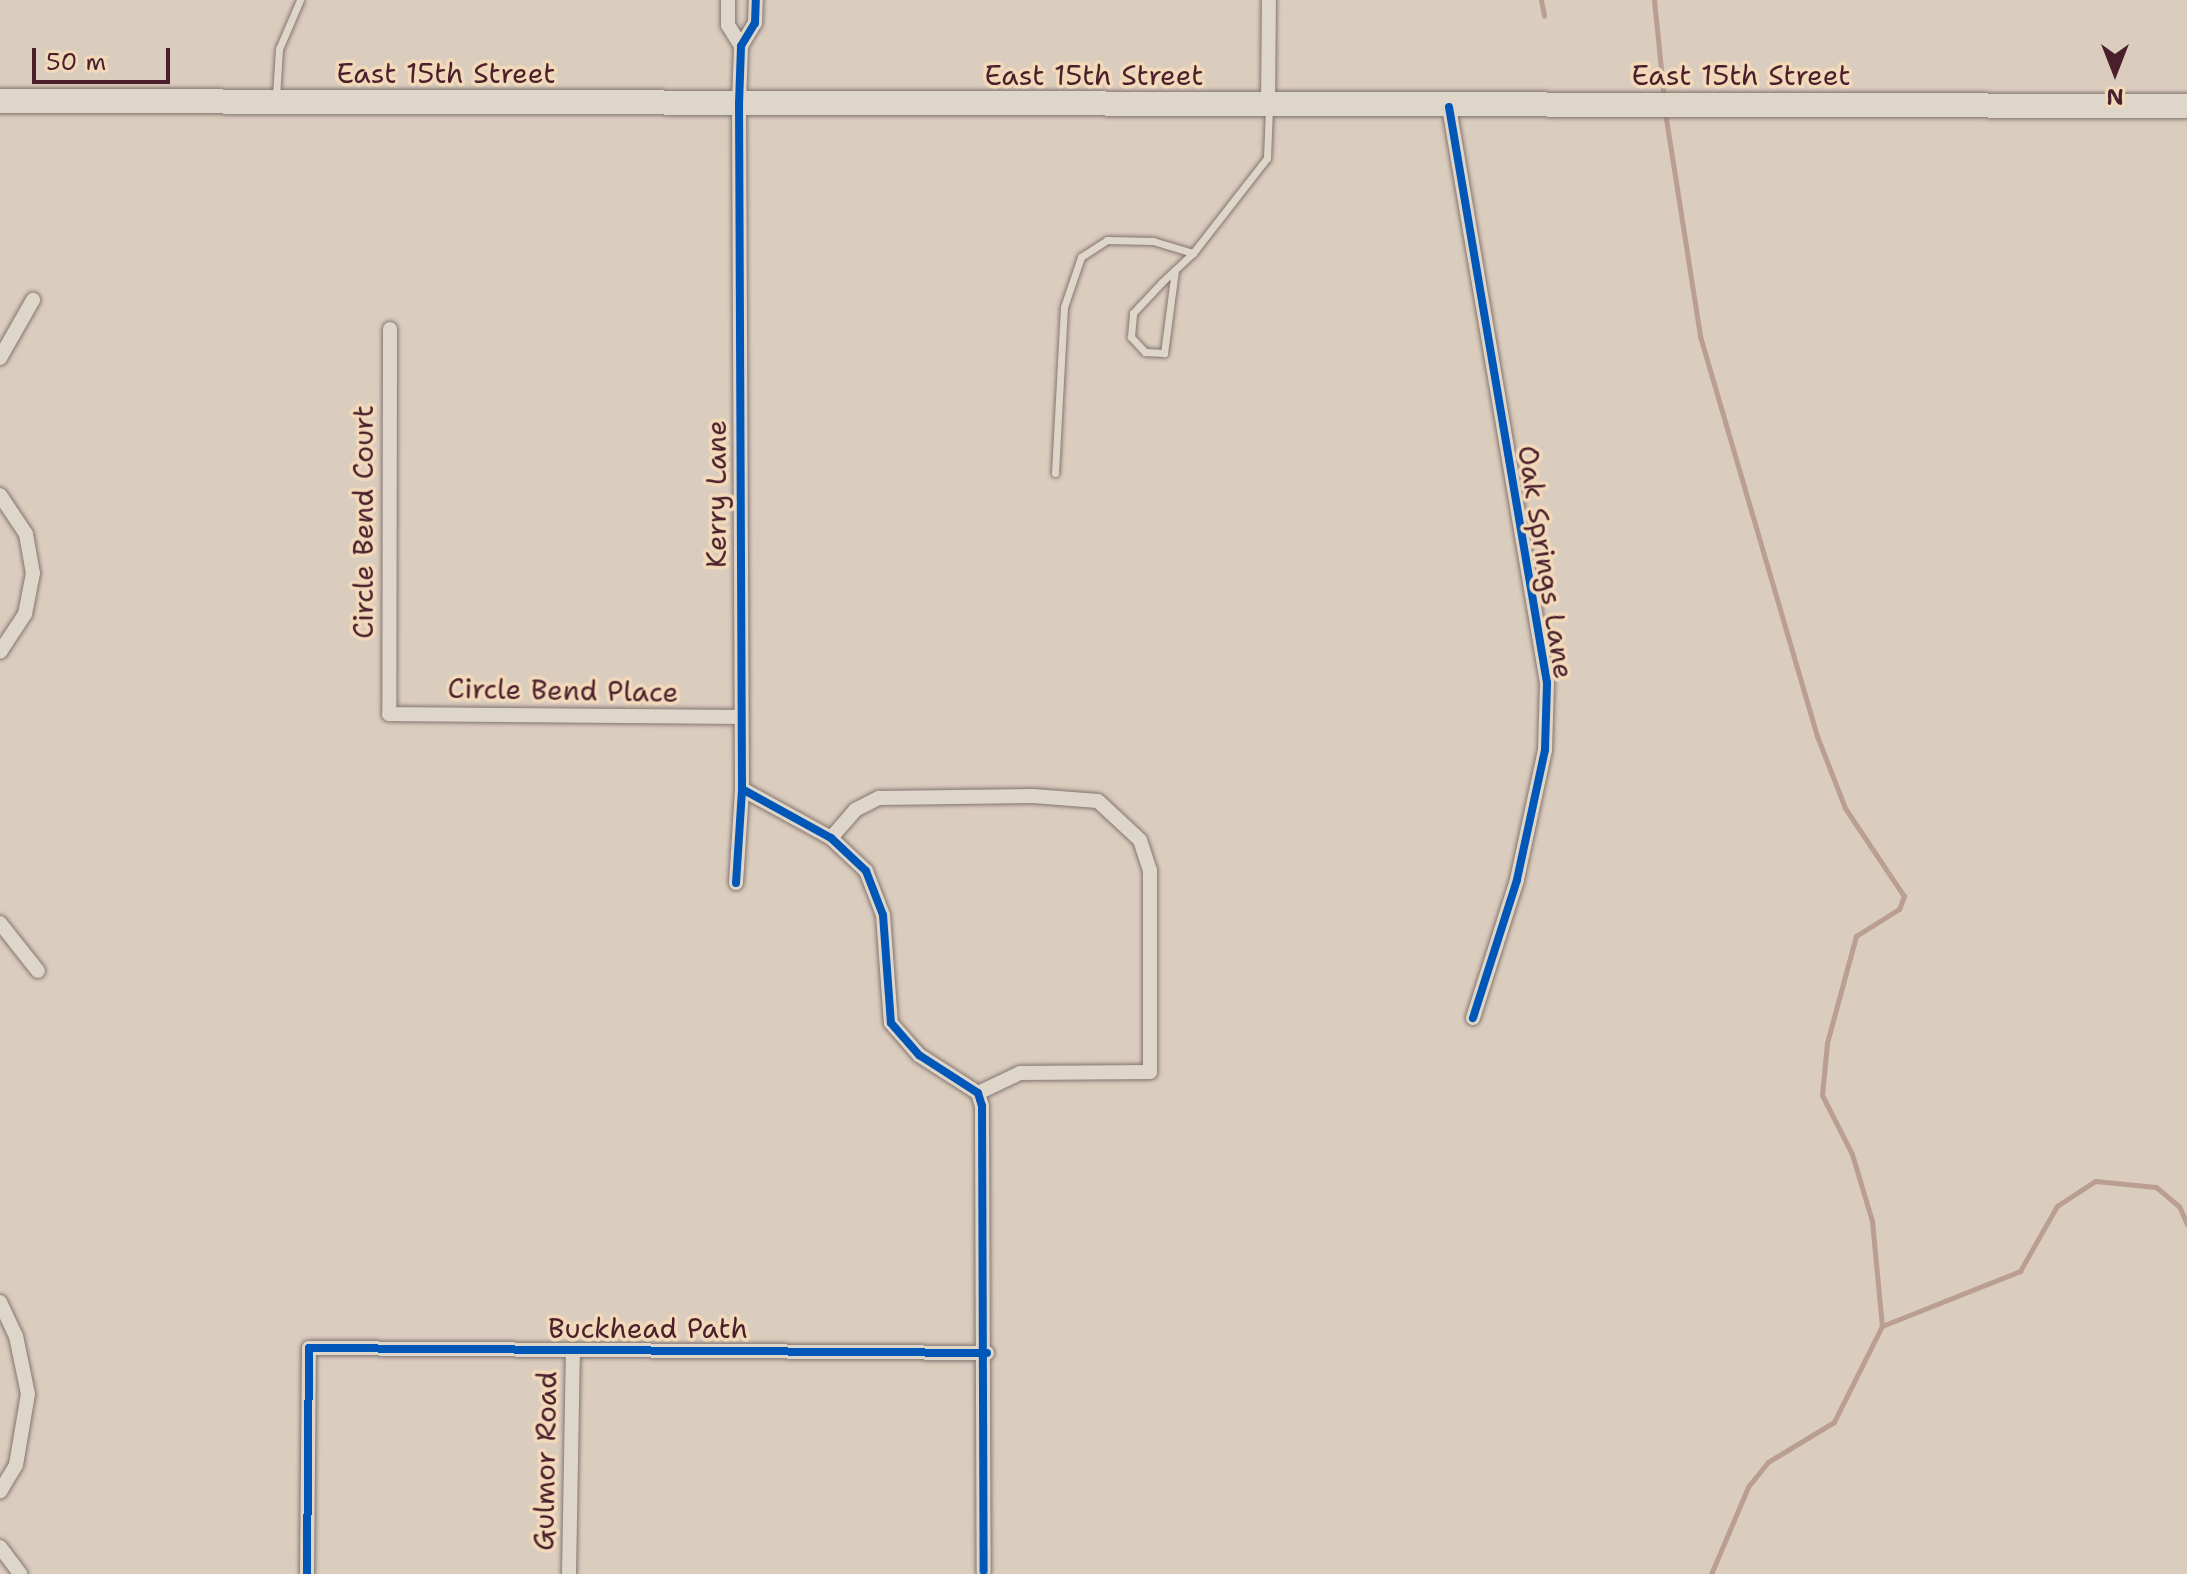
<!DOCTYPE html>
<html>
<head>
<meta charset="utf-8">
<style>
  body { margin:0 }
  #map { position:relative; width:2187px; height:1574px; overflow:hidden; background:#dbcdbe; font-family:"Shantell Sans",sans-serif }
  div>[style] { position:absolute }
  .stream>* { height:5px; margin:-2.5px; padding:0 2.5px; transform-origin:2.5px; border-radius:2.5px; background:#ba9e91 }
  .roads { filter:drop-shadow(0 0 2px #847570) drop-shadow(0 0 2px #847570) }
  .service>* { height:7px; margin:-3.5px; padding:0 3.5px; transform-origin:3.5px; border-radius:3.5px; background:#dfd6ca }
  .minor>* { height:14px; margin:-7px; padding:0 7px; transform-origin:7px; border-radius:7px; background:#dfd6ca }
  .primary>* { height:24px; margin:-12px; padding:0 12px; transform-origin:12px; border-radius:12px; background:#dfd6ca }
  .cycleway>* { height:8px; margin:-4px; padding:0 4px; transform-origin:4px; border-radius:4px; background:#0057b8 }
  span { translate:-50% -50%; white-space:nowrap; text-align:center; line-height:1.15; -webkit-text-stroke:7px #f2d9ba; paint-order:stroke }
  .street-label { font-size:28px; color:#4a1f2b }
  .north { position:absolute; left:2075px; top:32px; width:80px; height:80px; -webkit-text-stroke:6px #f2d9ba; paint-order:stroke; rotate:180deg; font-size:22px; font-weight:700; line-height:32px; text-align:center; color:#4a1f2b }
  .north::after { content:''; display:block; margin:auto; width:28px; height:36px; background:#4a1f2b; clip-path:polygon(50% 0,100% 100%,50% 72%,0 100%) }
  .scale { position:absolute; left:32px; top:48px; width:138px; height:36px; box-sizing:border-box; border:4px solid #4a1f2b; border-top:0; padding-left:10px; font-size:24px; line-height:28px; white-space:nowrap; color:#4a1f2b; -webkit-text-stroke:6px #f2d9ba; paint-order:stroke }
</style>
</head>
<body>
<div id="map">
  <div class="stream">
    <i style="left:1541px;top:0;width:16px;rotate:79deg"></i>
    <i style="left:1654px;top:0;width:99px;rotate:84.2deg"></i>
    <i style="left:1665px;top:112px;width:227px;rotate:81.1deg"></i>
    <i style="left:1700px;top:336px;width:417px;rotate:73.7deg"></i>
    <i style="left:1817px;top:736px;width:77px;rotate:68.7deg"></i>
    <i style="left:1845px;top:808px;width:106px;rotate:56.2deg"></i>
    <i style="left:1904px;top:896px;width:14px;rotate:111deg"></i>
    <i style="left:1899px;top:909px;width:51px;rotate:147.9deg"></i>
    <i style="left:1856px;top:936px;width:111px;rotate:105.2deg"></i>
    <i style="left:1827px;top:1043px;width:52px;rotate:95.5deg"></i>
    <i style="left:1822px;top:1095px;width:66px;rotate:63deg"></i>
    <i style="left:1852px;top:1154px;width:70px;rotate:73.4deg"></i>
    <i style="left:1872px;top:1221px;width:105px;rotate:84.6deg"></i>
    <i style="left:1882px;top:1326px;width:107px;rotate:116.6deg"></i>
    <i style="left:1834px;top:1422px;width:77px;rotate:148.8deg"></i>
    <i style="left:1768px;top:1462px;width:32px;rotate:129deg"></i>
    <i style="left:1748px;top:1487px;width:95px;rotate:113deg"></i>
    <i style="left:1882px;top:1326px;width:149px;rotate:-21.7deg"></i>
    <i style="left:2020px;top:1271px;width:75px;rotate:-60.4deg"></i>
    <i style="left:2057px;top:1206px;width:45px;rotate:-33.3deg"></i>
    <i style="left:2095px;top:1181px;width:61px;rotate:5.6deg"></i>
    <i style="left:2156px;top:1187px;width:30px;rotate:40deg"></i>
    <i style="left:2179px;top:1206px;width:20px;rotate:66deg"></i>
  </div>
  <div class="roads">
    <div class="service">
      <i style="left:276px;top:96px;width:47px;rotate:-86.3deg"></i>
      <i style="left:279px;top:49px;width:53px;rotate:-66.8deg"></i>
      <i style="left:1175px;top:270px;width:84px;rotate:97.5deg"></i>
      <i style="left:1164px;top:353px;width:19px;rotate:-177deg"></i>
      <i style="left:1145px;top:352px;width:21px;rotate:-133deg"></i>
      <i style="left:1131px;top:337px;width:24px;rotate:-85deg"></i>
      <i style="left:1133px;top:313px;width:42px;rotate:-46.9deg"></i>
      <i style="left:1162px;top:282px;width:42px;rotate:-43.1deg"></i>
      <i style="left:1055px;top:473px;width:166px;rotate:-86.9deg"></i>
      <i style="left:1064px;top:307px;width:53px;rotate:-71.2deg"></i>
      <i style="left:1081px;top:257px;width:31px;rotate:-33deg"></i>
      <i style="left:1107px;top:240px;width:46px;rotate:1.2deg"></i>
      <i style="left:1153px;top:241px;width:42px;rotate:16.7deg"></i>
      <i style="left:1193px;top:253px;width:120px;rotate:-52.1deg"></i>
      <i style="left:1267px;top:158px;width:50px;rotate:-87.7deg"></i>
    </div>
    <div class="minor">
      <i style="left:728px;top:0;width:25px;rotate:90deg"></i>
      <i style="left:728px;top:25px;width:25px;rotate:58deg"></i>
      <i style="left:1268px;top:106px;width:106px;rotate:-89.5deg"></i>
      <i style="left:1449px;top:107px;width:584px;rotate:80.34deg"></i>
      <i style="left:1547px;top:683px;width:67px;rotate:91.7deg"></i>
      <i style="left:1545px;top:750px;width:133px;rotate:102.2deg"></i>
      <i style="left:1517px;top:880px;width:145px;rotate:107.7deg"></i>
      <i style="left:390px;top:329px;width:385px;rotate:90.1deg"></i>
      <i style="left:389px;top:714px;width:348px;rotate:0.5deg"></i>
      <i style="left:0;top:358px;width:67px;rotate:-60.4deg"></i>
      <i style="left:0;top:495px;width:47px;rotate:56.3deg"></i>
      <i style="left:26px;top:534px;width:40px;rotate:80deg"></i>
      <i style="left:33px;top:573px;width:42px;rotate:101deg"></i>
      <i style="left:25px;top:614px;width:45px;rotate:123.3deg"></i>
      <i style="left:742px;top:789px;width:102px;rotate:28.8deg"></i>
      <i style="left:831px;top:838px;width:48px;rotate:43.3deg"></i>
      <i style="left:866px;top:871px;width:47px;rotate:68.9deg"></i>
      <i style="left:883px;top:915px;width:108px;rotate:85.8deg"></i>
      <i style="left:891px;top:1023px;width:43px;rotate:48.8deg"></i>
      <i style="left:919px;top:1055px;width:70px;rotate:32.8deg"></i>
      <i style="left:978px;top:1093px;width:14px;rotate:73deg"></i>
      <i style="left:982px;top:1106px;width:465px;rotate:89.8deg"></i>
      <i style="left:831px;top:838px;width:37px;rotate:-49deg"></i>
      <i style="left:855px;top:810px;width:27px;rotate:-27deg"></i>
      <i style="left:879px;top:798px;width:154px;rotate:-0.7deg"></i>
      <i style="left:1033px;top:796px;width:65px;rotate:4.4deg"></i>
      <i style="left:1098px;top:801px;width:57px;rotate:42.9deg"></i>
      <i style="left:1140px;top:840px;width:32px;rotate:72deg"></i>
      <i style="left:1150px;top:870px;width:202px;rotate:90deg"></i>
      <i style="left:1150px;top:1072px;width:130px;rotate:179.6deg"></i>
      <i style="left:1020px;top:1073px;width:47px;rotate:154.5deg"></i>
      <i style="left:736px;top:883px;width:94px;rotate:-86.3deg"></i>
      <i style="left:742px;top:789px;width:685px;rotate:-90.25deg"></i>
      <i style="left:739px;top:104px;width:58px;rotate:-88deg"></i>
      <i style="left:741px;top:46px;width:27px;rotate:-59deg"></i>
      <i style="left:755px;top:23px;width:23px;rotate:-88deg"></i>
      <i style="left:0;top:923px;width:61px;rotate:51.6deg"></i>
      <i style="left:0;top:1302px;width:38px;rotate:65deg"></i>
      <i style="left:16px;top:1336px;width:59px;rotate:78.3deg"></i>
      <i style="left:28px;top:1394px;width:72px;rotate:99.6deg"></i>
      <i style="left:16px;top:1465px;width:31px;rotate:121deg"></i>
      <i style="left:0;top:1547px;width:34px;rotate:53deg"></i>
      <i style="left:307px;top:1574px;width:226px;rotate:-89.5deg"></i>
      <i style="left:309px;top:1348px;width:678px;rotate:0.42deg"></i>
      <i style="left:569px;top:1574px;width:224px;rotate:-89deg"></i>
    </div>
    <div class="primary">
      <i style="left:0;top:101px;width:2187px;rotate:0.13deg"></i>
    </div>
  </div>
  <div class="cycleway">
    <i style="left:1449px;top:107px;width:584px;rotate:80.34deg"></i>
    <i style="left:1547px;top:683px;width:67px;rotate:91.7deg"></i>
    <i style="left:1545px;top:750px;width:133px;rotate:102.2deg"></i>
    <i style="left:1517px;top:880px;width:145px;rotate:107.7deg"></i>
    <i style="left:742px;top:789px;width:102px;rotate:28.8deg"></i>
    <i style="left:831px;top:838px;width:48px;rotate:43.3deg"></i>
    <i style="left:866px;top:871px;width:47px;rotate:68.9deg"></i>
    <i style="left:883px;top:915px;width:108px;rotate:85.8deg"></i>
    <i style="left:891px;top:1023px;width:43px;rotate:48.8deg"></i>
    <i style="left:919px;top:1055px;width:70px;rotate:32.8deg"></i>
    <i style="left:978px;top:1093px;width:14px;rotate:73deg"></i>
    <i style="left:982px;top:1106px;width:465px;rotate:89.8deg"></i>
    <i style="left:736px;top:883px;width:94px;rotate:-86.3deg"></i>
    <i style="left:742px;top:789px;width:685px;rotate:-90.25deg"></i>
    <i style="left:739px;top:104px;width:58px;rotate:-88deg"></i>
    <i style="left:741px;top:46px;width:27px;rotate:-59deg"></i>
    <i style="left:755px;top:23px;width:23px;rotate:-88deg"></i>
    <i style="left:307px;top:1574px;width:226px;rotate:-89.5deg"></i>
    <i style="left:309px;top:1348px;width:678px;rotate:0.42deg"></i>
  </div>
  <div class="street-label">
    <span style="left:446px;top:73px">East 15th Street</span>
    <span style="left:1094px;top:75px">East 15th Street</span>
    <span style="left:1741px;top:75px">East 15th Street</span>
    <span style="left:716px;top:494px;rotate:-90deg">Kerry Lane</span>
    <span style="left:363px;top:522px;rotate:-90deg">Circle Bend Court</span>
    <span style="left:1546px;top:562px;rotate:81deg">Oak Springs Lane</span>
    <span style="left:563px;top:690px;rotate:1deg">Circle Bend Place</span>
    <span style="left:648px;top:1328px">Buckhead Path</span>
    <span style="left:545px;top:1461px;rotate:-89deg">Gulmor Road</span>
  </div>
  <div class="north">N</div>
  <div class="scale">50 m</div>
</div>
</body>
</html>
